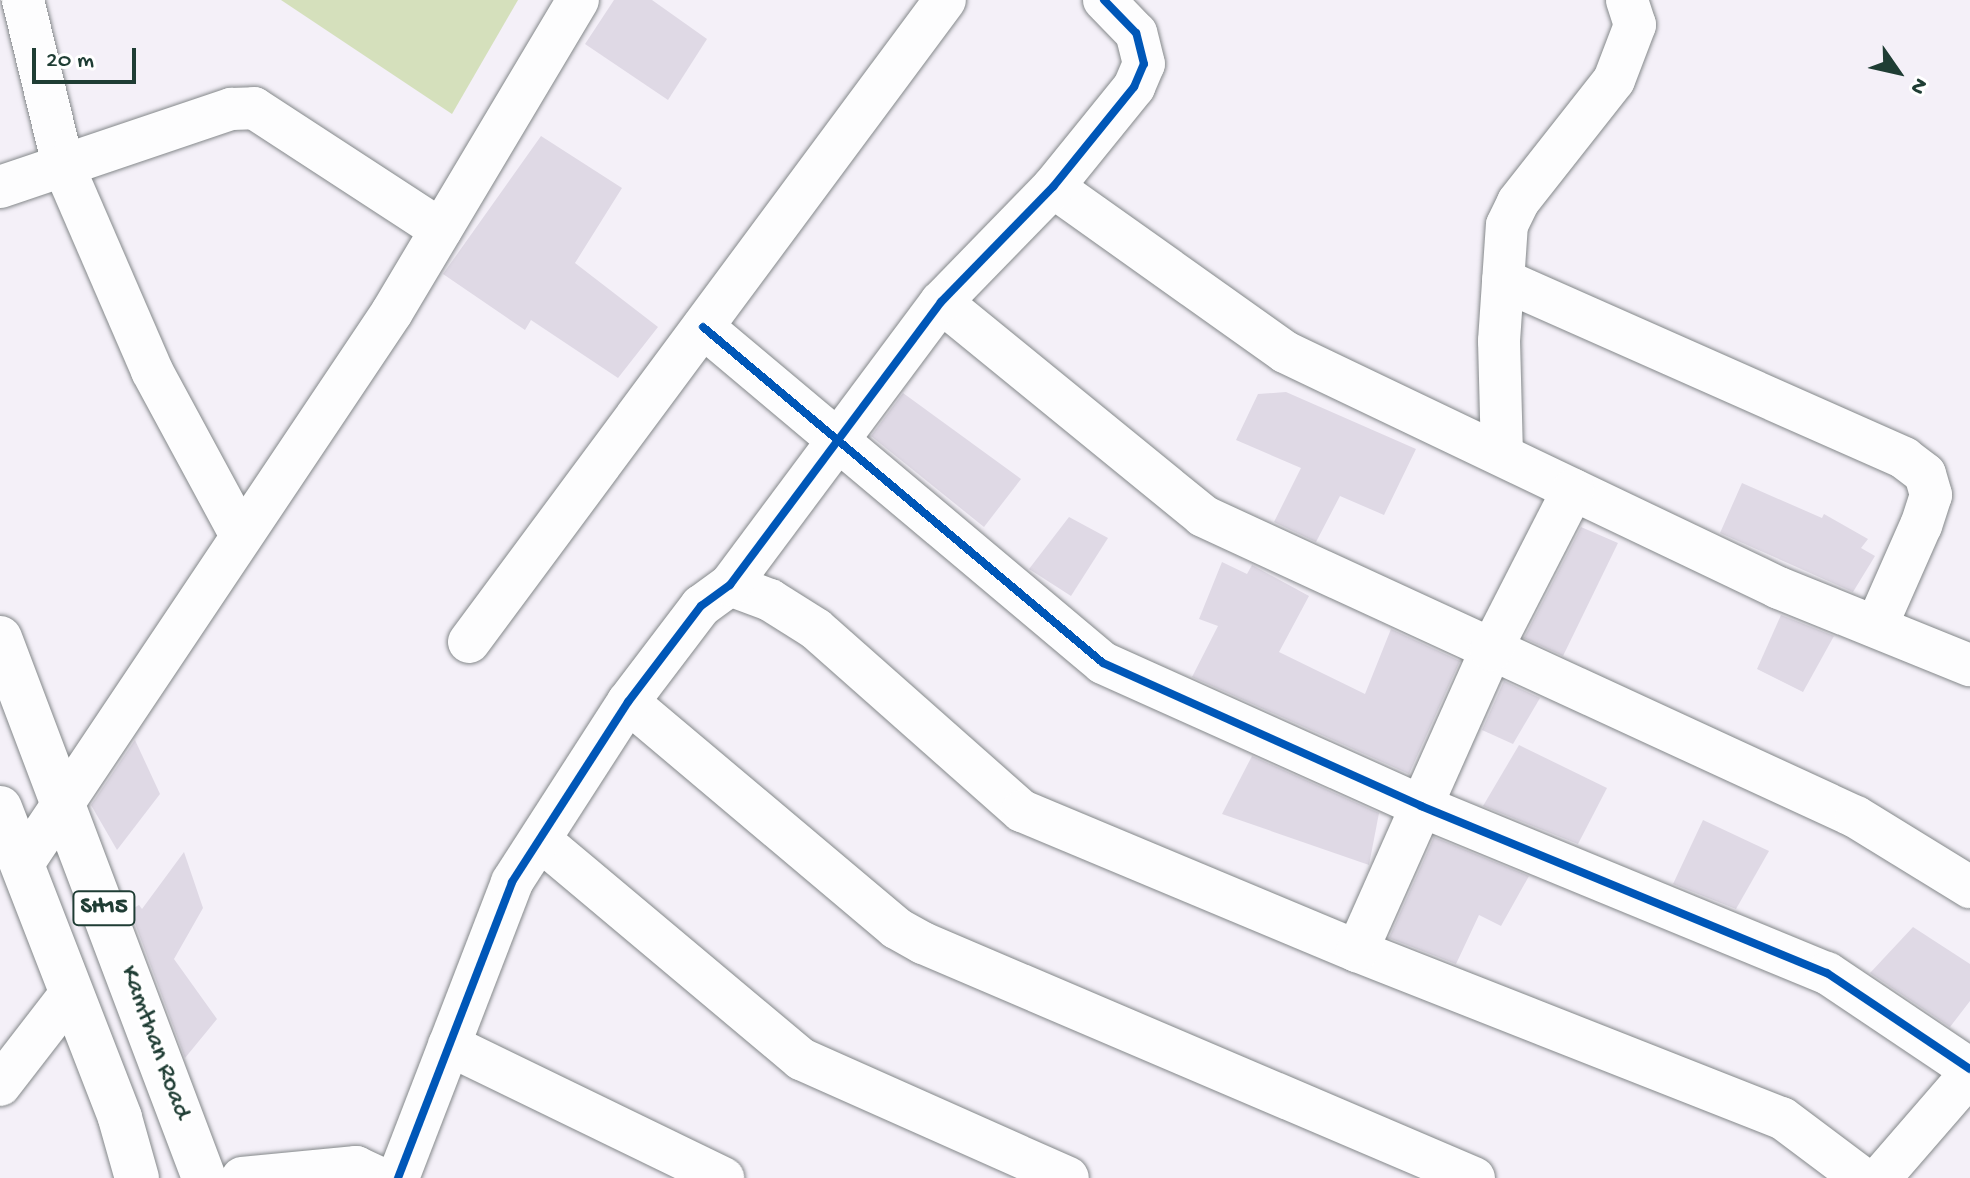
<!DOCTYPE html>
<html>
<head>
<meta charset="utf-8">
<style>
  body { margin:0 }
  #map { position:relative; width:1970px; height:1178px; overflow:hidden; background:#f4f0f8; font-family:"Gochi Hand",sans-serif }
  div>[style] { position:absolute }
  .green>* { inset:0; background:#d5e0bc }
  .building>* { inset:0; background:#dfd9e5 }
  .roads { filter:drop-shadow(0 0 2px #84888a) drop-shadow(0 0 2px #84888a) }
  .minor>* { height:42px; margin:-21px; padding:0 21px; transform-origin:21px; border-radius:21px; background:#fdfdfe }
  .major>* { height:44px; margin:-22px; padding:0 22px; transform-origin:22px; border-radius:22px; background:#fdfdfe }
  .cycleway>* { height:8px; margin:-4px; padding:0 4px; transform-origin:4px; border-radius:4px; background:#0057b8 }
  span { translate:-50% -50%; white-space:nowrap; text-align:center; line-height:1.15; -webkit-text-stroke:6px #fff; paint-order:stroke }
  .shield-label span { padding:2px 6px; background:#fff; border:2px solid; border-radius:6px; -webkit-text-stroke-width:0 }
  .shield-label { font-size:24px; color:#1f3d34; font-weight:700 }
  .street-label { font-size:26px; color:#1f3d34 }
  .north { position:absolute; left:1858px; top:32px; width:80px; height:80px; -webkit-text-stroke:6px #fff; paint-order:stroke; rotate:124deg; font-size:22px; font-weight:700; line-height:32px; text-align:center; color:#1f3d34 }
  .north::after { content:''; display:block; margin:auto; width:28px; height:36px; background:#1f3d34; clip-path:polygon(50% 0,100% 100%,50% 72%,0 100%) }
  .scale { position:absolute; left:32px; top:48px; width:104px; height:36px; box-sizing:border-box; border:4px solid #1f3d34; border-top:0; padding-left:10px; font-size:24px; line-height:28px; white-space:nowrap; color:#1f3d34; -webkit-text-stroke:6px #fff; paint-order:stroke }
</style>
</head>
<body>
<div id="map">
  <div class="green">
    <i style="clip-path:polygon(281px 0,518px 0,452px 114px)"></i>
  </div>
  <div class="building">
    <i style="clip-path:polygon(614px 0,652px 0,707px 39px,668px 100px,585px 44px)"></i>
    <i style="clip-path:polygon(541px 136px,622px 188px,575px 263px,658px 327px,618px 378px,531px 320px,525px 330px,443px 274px)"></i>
    <i style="clip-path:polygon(1286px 392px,1416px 449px,1384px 515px,1340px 496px,1316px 542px,1274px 522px,1301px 468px,1236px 440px,1258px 394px)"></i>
    <i style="clip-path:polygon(903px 393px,1021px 479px,984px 527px,871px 436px)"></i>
    <i style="clip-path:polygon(1742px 483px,1822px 518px,1824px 514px,1868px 539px,1861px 548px,1875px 556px,1853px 592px,1720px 533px)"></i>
    <i style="clip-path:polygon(1069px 517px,1108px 538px,1071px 596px,1029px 569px)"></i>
    <i style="clip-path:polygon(1581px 527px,1618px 543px,1563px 656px,1524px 638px)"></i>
    <i style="clip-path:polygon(1222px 562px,1247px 574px,1252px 565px,1309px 596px,1279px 652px,1365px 694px,1391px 629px,1460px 661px,1409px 774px,1192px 677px,1218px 626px,1199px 619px)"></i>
    <i style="clip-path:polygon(1781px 615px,1834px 636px,1803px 692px,1757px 669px)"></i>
    <i style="clip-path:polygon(1504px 681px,1540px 698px,1513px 744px,1482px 730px)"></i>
    <i style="clip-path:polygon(135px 740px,160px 794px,117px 850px,91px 805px)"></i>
    <i style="clip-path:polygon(1519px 745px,1607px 788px,1578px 844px,1483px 806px)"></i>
    <i style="clip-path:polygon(1252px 756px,1379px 813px,1369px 865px,1222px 814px)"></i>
    <i style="clip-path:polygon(1703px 820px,1769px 851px,1736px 909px,1673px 884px)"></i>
    <i style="clip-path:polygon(1434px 837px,1529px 876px,1501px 926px,1479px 915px,1456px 964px,1389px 938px)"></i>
    <i style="clip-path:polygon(184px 852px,203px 908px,174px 959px,217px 1019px,185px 1058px,130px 910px,139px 905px,142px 909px)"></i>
    <i style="clip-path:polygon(1913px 927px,1970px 964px,1970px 1001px,1950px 1027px,1870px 973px)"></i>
  </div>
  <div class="roads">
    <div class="minor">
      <i style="left:23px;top:0;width:170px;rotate:76.4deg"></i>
      <i style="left:63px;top:165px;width:224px;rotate:66.6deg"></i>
      <i style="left:152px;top:371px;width:185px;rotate:61.6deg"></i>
      <i style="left:0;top:187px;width:244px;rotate:-18.7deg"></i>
      <i style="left:231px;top:109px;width:23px;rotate:-2deg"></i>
      <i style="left:254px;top:108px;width:223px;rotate:33.1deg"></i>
      <i style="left:1053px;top:187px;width:285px;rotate:35.4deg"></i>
      <i style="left:1285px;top:352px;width:547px;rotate:25.54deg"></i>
      <i style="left:1779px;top:588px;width:206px;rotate:22deg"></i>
      <i style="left:1503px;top:280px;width:439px;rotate:23.9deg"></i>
      <i style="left:1904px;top:458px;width:26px;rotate:37deg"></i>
      <i style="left:1925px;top:474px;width:22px;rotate:74deg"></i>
      <i style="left:1931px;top:495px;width:32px;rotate:108deg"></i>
      <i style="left:1921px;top:525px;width:111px;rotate:113.8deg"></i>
      <i style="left:941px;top:302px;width:338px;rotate:39.2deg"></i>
      <i style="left:1203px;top:516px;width:719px;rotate:24.75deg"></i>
      <i style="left:1856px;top:817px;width:134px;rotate:31.6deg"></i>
      <i style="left:703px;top:327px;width:522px;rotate:40.03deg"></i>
      <i style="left:1103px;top:663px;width:349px;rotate:24.2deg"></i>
      <i style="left:1421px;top:806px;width:439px;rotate:22.4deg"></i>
      <i style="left:1827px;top:973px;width:172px;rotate:33.9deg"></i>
      <i style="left:1502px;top:455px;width:114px;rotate:-91.5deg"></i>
      <i style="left:1499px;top:341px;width:116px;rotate:-86.1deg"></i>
      <i style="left:1507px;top:225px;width:25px;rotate:-64deg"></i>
      <i style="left:1518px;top:202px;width:155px;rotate:-51.8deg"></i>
      <i style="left:1614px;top:80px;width:59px;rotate:-69.1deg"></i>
      <i style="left:1635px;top:25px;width:26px;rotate:-108deg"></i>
      <i style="left:730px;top:585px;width:43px;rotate:20.6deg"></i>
      <i style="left:770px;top:600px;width:54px;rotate:32.2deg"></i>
      <i style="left:816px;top:629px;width:275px;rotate:41.5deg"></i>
      <i style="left:1022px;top:811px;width:363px;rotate:22.7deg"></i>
      <i style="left:1357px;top:951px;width:457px;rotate:21.5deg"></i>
      <i style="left:1782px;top:1118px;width:100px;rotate:36.9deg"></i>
      <i style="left:469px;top:642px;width:799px;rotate:-53.45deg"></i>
      <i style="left:628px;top:702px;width:351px;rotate:40.1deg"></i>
      <i style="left:896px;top:928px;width:31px;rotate:29deg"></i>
      <i style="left:923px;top:943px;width:599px;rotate:23.1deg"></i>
      <i style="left:540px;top:840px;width:341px;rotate:40deg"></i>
      <i style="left:801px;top:1059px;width:292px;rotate:24deg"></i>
      <i style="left:22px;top:865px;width:665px;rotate:-56.21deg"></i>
      <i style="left:392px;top:312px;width:363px;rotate:-59.2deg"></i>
      <i style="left:1357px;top:951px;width:329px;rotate:-66deg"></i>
      <i style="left:1491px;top:650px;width:180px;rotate:-62.9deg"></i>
      <i style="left:449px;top:1045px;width:305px;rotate:25.9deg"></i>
      <i style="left:0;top:1085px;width:116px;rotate:-52.3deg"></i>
      <i style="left:242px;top:1178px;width:115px;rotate:-5.5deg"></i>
      <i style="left:356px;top:1167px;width:26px;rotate:25deg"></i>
      <i style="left:398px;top:1178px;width:317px;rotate:-68.9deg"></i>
      <i style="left:512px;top:882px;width:214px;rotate:-57.2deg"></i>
      <i style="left:628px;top:702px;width:121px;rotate:-52.8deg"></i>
      <i style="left:701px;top:606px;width:36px;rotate:-36deg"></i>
      <i style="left:730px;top:585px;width:353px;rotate:-53.3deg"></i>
      <i style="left:941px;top:302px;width:161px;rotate:-45.8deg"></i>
      <i style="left:1053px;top:187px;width:129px;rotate:-51deg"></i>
      <i style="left:1134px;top:87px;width:25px;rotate:-67deg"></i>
      <i style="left:1144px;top:64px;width:32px;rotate:-104deg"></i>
      <i style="left:1136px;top:33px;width:46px;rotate:-134.1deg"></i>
      <i style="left:1880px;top:1178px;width:138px;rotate:-49.1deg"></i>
    </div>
    <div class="major">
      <i style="left:0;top:638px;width:577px;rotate:69.3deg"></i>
      <i style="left:0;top:808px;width:332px;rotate:68.8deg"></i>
      <i style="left:120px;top:1118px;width:62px;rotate:74.2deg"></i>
    </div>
  </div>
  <div class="cycleway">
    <i style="left:703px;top:327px;width:522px;rotate:40.03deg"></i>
    <i style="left:1103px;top:663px;width:349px;rotate:24.2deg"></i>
    <i style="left:1421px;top:806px;width:439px;rotate:22.4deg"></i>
    <i style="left:1827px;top:973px;width:172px;rotate:33.9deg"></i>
    <i style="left:398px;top:1178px;width:317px;rotate:-68.9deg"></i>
    <i style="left:512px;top:882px;width:214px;rotate:-57.2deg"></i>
    <i style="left:628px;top:702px;width:121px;rotate:-52.8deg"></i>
    <i style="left:701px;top:606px;width:36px;rotate:-36deg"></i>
    <i style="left:730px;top:585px;width:353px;rotate:-53.3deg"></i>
    <i style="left:941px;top:302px;width:161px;rotate:-45.8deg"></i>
    <i style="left:1053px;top:187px;width:129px;rotate:-51deg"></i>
    <i style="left:1134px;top:87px;width:25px;rotate:-67deg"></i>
    <i style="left:1144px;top:64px;width:32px;rotate:-104deg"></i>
    <i style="left:1136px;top:33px;width:46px;rotate:-134.1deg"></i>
  </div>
  <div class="shield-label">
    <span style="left:104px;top:908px">SH15</span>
  </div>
  <div class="street-label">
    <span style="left:154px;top:1043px;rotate:70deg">Kamthan Road</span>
  </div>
  <div class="north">N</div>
  <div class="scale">20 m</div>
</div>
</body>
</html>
